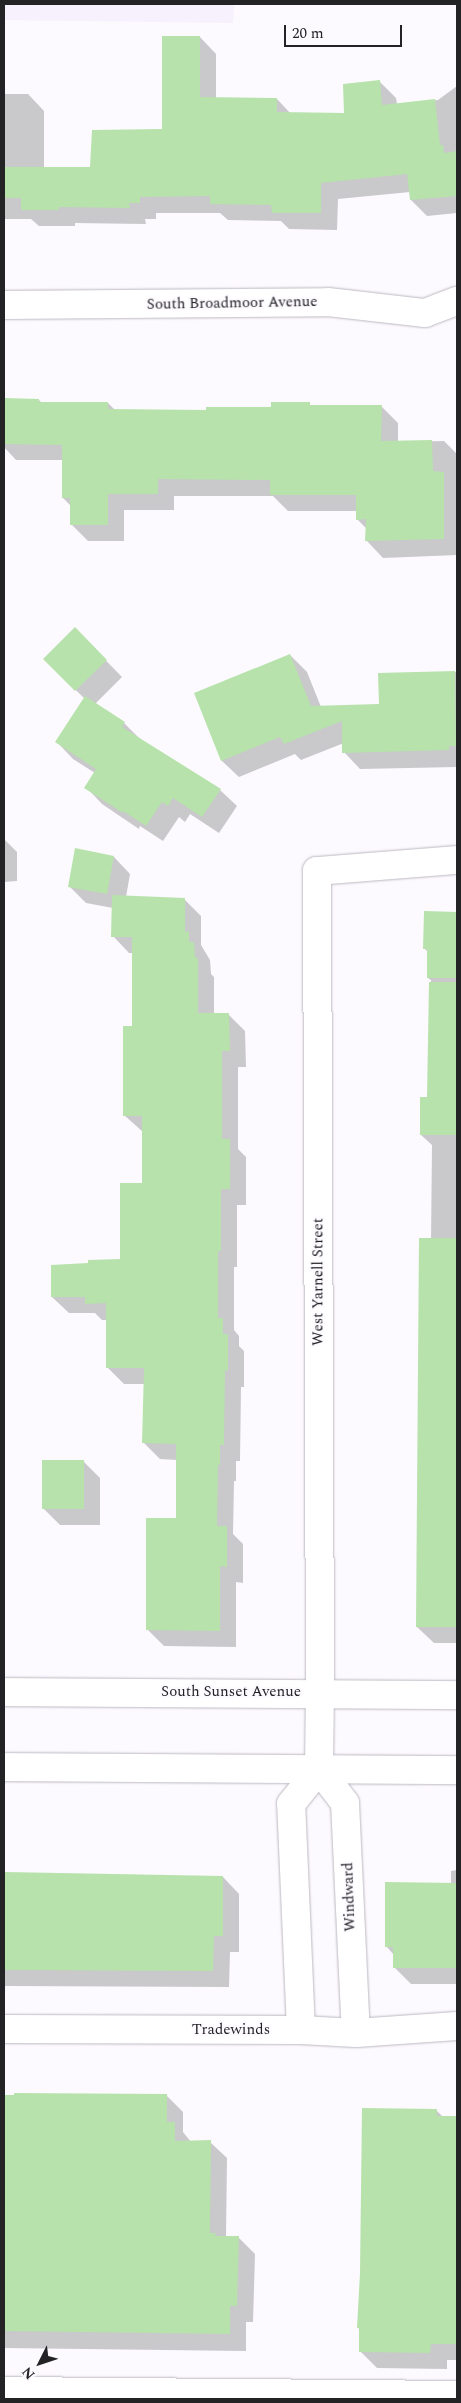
<!DOCTYPE html>
<html>
<head>
<meta charset="utf-8">
<style>
  body { margin:0 }
  #map { position:relative; width:461px; height:2403px; overflow:hidden; background:#fcfafe; font-family:Spectral,serif }
  div>[style] { position:absolute }
  .built>* { inset:0; background:#f7f0fd }
  .shadow>* { inset:0; background:#0003 }
  .building>* { inset:0; background:#b7e2ab }
  .roads { filter:drop-shadow(0 0 1px #bdb8c2) drop-shadow(0 0 1px #bdb8c2) }
  .minor>* { height:28px; margin:-14px; padding:0 14px; transform-origin:14px; border-radius:14px; background:#fff }
  .primary>* { height:28px; margin:-14px; padding:0 14px; transform-origin:14px; border-radius:14px; background:#fff }
  span { translate:-50% -50%; white-space:nowrap; text-align:center; line-height:1.15; -webkit-text-stroke:4px #fcfafe; paint-order:stroke }
  .street-label { font-size:15px; color:#232225 }
  .frame { position:absolute; inset:0; border:5px solid #232225; pointer-events:none }
  .north { position:absolute; left:15px; top:2338px; width:50px; height:50px; -webkit-text-stroke:4px #fcfafe; paint-order:stroke; rotate:229deg; font-size:14px; font-weight:700; line-height:20px; text-align:center; color:#232225 }
  .north::after { content:''; display:block; margin:auto; width:18px; height:22px; background:#232225; clip-path:polygon(50% 0,100% 100%,50% 72%,0 100%) }
  .scale { position:absolute; left:284px; top:25px; width:118px; height:22px; box-sizing:border-box; border:2px solid #232225; border-top:0; padding-left:6px; font-size:15px; line-height:18px; white-space:nowrap; color:#232225; -webkit-text-stroke:4px #fcfafe; paint-order:stroke }
</style>
</head>
<body>
<div id="map">
  <div class="built">
    <i style="clip-path:polygon(4px 4px,234px 4px,233px 23px,4px 20px)"></i>
  </div>
  <div class="shadow">
    <i style="clip-path:polygon(200px 37px,216px 54px,216px 98px,277px 99px,291px 114px,345px 114px,379px 81px,396px 98px,397px 104px,438px 100px,457px 86px,457px 213px,427px 216px,411px 200px,410px 192px,338px 199px,337px 230px,289px 229px,281px 221px,228px 220px,220px 213px,156px 213px,156px 219px,145px 219px,146px 224px,75px 223px,75px 226px,39px 226px,31px 219px,4px 219px,4px 94px,28px 94px,44px 111px,44px 168px,92px 169px,163px 131px)"></i>
    <i style="clip-path:polygon(4px 399px,39px 400px,42px 403px,108px 403px,115px 410px,207px 411px,272px 409px,309px 404px,312px 406px,381px 406px,398px 423px,398px 442px,444px 441px,457px 454px,457px 555px,383px 558px,367px 541px,367px 529px,357px 519px,357px 511px,288px 511px,273px 496px,174px 496px,174px 510px,124px 510px,124px 541px,88px 541px,71px 524px,71px 506px,63px 498px,63px 460px,16px 460px,4px 447px)"></i>
    <i style="clip-path:polygon(75px 629px,122px 677px,95px 704px,124px 723px,141px 740px,220px 790px,237px 806px,219px 833px,190px 814px,185px 822px,179px 817px,163px 841px,140px 826px,139px 829px,102px 804px,86px 787px,95px 773px,73px 759px,57px 742px,85px 699px,44px 659px)"></i>
    <i style="clip-path:polygon(290px 655px,307px 672px,321px 707px,380px 706px,379px 674px,457px 672px,457px 767px,360px 769px,344px 752px,344px 743px,301px 760px,295px 754px,239px 777px,222px 761px,195px 694px)"></i>
    <i style="clip-path:polygon(4px 839px,17px 852px,17px 881px,4px 882px)"></i>
    <i style="clip-path:polygon(76px 850px,114px 857px,130px 874px,126px 897px,185px 900px,201px 916px,201px 945px,210px 960px,211px 974px,214px 977px,214px 1015px,229px 1015px,245px 1031px,246px 1067px,238px 1067px,238px 1149px,246px 1157px,246px 1205px,237px 1205px,237px 1267px,234px 1267px,234px 1330px,239px 1336px,239px 1346px,244px 1351px,244px 1387px,241px 1387px,240px 1461px,236px 1461px,236px 1481px,234px 1481px,233px 1534px,243px 1544px,243px 1583px,236px 1582px,236px 1647px,164px 1646px,148px 1630px,177px 1519px,177px 1460px,160px 1459px,144px 1443px,145px 1384px,124px 1384px,107px 1367px,108px 1320px,102px 1320px,95px 1313px,69px 1313px,52px 1297px,121px 1261px,143px 1185px,143px 1132px,124px 1115px,133px 1027px,134px 953px,129px 953px,113px 936px,113px 908px,86px 903px,69px 886px)"></i>
    <i style="clip-path:polygon(425px 912px,457px 913px,457px 1643px,434px 1643px,417px 1627px,431px 1240px,432px 1145px,421px 1135px,428px 1098px,431px 980px,428px 978px,429px 953px,424px 948px)"></i>
    <i style="clip-path:polygon(84px 1462px,100px 1478px,100px 1525px,60px 1525px,43px 1508px)"></i>
    <i style="clip-path:polygon(457px 1870px,457px 1984px,411px 1984px,394px 1967px,394px 1955px,386px 1946px,451px 1884px,451px 1871px)"></i>
    <i style="clip-path:polygon(4px 1874px,223px 1877px,239px 1894px,239px 1952px,230px 1952px,229px 1987px,4px 1986px)"></i>
    <i style="clip-path:polygon(4px 2096px,167px 2096px,183px 2112px,183px 2132px,191px 2142px,210px 2142px,227px 2158px,226px 2237px,238px 2237px,255px 2254px,253px 2322px,246px 2322px,246px 2351px,4px 2348px)"></i>
    <i style="clip-path:polygon(436px 2110px,443px 2117px,457px 2117px,457px 2360px,447px 2360px,447px 2369px,377px 2368px,360px 2351px,361px 2330px,358px 2328px)"></i>
  </div>
  <div class="building">
    <i style="clip-path:polygon(162px 36px,200px 36px,200px 97px,277px 98px,277px 112px,344px 113px,343px 84px,380px 80px,382px 105px,435px 99px,440px 145px,443px 145px,444px 153px,457px 151px,457px 196px,410px 200px,407px 174px,321px 183px,321px 213px,272px 213px,271px 205px,210px 204px,210px 196px,140px 197px,140px 203px,129px 203px,130px 208px,59px 207px,59px 210px,21px 210px,21px 198px,4px 198px,4px 167px,90px 167px,92px 130px,162px 129px)"></i>
    <i style="clip-path:polygon(4px 398px,39px 399px,39px 402px,108px 402px,108px 409px,206px 410px,206px 407px,271px 407px,271px 402px,310px 402px,310px 405px,382px 405px,381px 441px,432px 440px,433px 471px,444px 472px,444px 539px,365px 541px,366px 519px,356px 520px,356px 495px,270px 495px,270px 480px,158px 479px,158px 494px,108px 494px,108px 525px,70px 525px,70px 498px,62px 498px,62px 445px,4px 444px)"></i>
    <i style="clip-path:polygon(75px 627px,107px 660px,75px 691px,43px 659px)"></i>
    <i style="clip-path:polygon(290px 654px,311px 706px,379px 704px,378px 673px,455px 671px,456px 746px,449px 746px,449px 750px,342px 753px,342px 721px,284px 744px,280px 737px,221px 761px,194px 693px)"></i>
    <i style="clip-path:polygon(85px 696px,125px 722px,122px 727px,221px 789px,202px 817px,173px 798px,168px 806px,162px 802px,146px 826px,123px 811px,123px 813px,84px 788px,96px 769px,55px 742px)"></i>
    <i style="clip-path:polygon(75px 848px,114px 856px,107px 894px,68px 887px)"></i>
    <i style="clip-path:polygon(112px 895px,185px 898px,185px 932px,189px 931px,189px 942px,194px 942px,195px 956px,198px 959px,198px 1013px,229px 1013px,230px 1051px,222px 1051px,222px 1139px,230px 1139px,230px 1189px,221px 1189px,221px 1251px,218px 1251px,218px 1318px,223px 1318px,223px 1334px,228px 1334px,228px 1371px,225px 1370px,224px 1445px,220px 1445px,220px 1465px,218px 1465px,217px 1526px,227px 1526px,227px 1567px,220px 1566px,220px 1631px,146px 1630px,146px 1518px,176px 1518px,176px 1444px,142px 1443px,144px 1368px,106px 1368px,106px 1303px,85px 1304px,85px 1297px,51px 1297px,51px 1265px,88px 1263px,88px 1260px,120px 1259px,120px 1183px,142px 1183px,142px 1116px,123px 1116px,123px 1026px,132px 1026px,132px 937px,111px 937px)"></i>
    <i style="clip-path:polygon(424px 911px,457px 912px,457px 978px,427px 978px,427px 949px,423px 949px)"></i>
    <i style="clip-path:polygon(429px 982px,457px 982px,457px 1135px,420px 1135px,420px 1097px,427px 1097px)"></i>
    <i style="clip-path:polygon(419px 1238px,457px 1238px,457px 1627px,416px 1627px)"></i>
    <i style="clip-path:polygon(42px 1460px,84px 1460px,84px 1509px,42px 1509px)"></i>
    <i style="clip-path:polygon(4px 1872px,223px 1876px,223px 1936px,214px 1936px,213px 1971px,4px 1970px)"></i>
    <i style="clip-path:polygon(385px 1882px,457px 1883px,457px 1968px,393px 1968px,393px 1947px,385px 1947px)"></i>
    <i style="clip-path:polygon(14px 2093px,167px 2094px,167px 2122px,175px 2122px,175px 2141px,211px 2140px,210px 2233px,216px 2233px,215px 2236px,239px 2236px,237px 2306px,230px 2306px,230px 2334px,4px 2331px,4px 2095px,14px 2095px)"></i>
    <i style="clip-path:polygon(362px 2108px,437px 2109px,437px 2116px,457px 2116px,457px 2344px,431px 2344px,430px 2353px,359px 2352px,359px 2328px,357px 2328px,360px 2273px)"></i>
  </div>
  <div class="roads">
    <div class="minor">
      <i style="left:4px;top:305px;width:324px;rotate:-0.5deg"></i>
      <i style="left:328px;top:302px;width:98px;rotate:6.5deg"></i>
      <i style="left:425px;top:313px;width:34px;rotate:-21deg"></i>
      <i style="left:319px;top:1769px;width:43px;rotate:52.6deg"></i>
      <i style="left:345px;top:1803px;width:230px;rotate:87.3deg"></i>
      <i style="left:4px;top:2029px;width:297px;rotate:0.2deg"></i>
      <i style="left:301px;top:2030px;width:55px;rotate:3.1deg"></i>
      <i style="left:356px;top:2033px;width:101px;rotate:-4deg"></i>
      <i style="left:301px;top:2030px;width:226px;rotate:-92.5deg"></i>
      <i style="left:291px;top:1804px;width:45px;rotate:-51.3deg"></i>
      <i style="left:319px;top:1769px;width:77px;rotate:-89.3deg"></i>
      <i style="left:320px;top:1692px;width:821px;rotate:-90.21deg"></i>
      <i style="left:317px;top:871px;width:140px;rotate:-4.5deg"></i>
      <i style="left:4px;top:2391px;width:453px;rotate:0.5deg"></i>
    </div>
    <div class="primary">
      <i style="left:4px;top:1692px;width:453px;rotate:0.4deg"></i>
      <i style="left:4px;top:1767px;width:453px;rotate:0.4deg"></i>
    </div>
  </div>
  <div class="street-label">
    <span style="left:232px;top:303px;rotate:-1deg">South Broadmoor Avenue</span>
    <span style="left:318px;top:1282px;rotate:-90deg">West Yarnell Street</span>
    <span style="left:231px;top:1692px">South Sunset Avenue</span>
    <span style="left:349px;top:1897px;rotate:-92deg">Windward</span>
    <span style="left:231px;top:2030px">Tradewinds</span>
  </div>
  <div class="frame"></div>
  <div class="north">N</div>
  <div class="scale">20 m</div>
</div>
</body>
</html>
